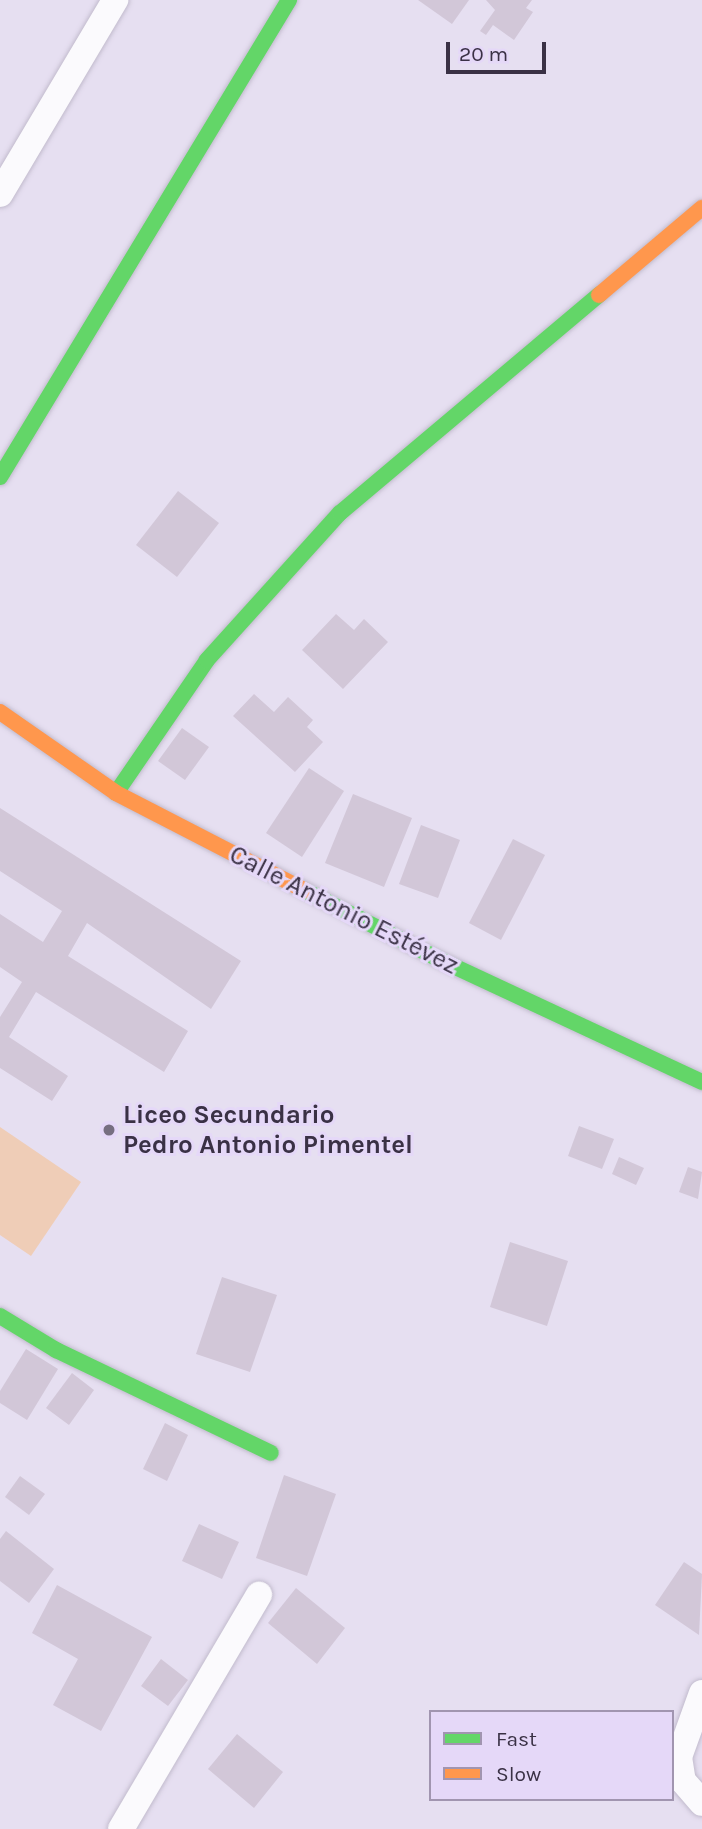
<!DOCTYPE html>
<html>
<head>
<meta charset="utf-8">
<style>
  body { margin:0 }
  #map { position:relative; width:702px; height:1829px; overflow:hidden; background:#e6dff1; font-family:Karla,sans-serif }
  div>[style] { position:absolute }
  .green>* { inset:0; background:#efcdb7 }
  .building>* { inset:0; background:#d2c7d8 }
  .roads { filter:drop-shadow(0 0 2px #c2bbcd) drop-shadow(0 0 2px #c2bbcd) }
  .street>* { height:26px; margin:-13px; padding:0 13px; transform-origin:13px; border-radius:13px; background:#fbfafd }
  .fast>* { height:16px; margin:-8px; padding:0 8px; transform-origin:8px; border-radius:8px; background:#63d668 }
  .slow>* { height:16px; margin:-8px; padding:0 8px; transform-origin:8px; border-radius:8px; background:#ff974d }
  .dots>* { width:19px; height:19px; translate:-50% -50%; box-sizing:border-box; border:4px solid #e5d8f8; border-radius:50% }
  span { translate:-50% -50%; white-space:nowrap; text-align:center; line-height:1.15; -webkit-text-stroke:6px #e5d8f8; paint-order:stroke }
  .street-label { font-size:26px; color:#3a3145 }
  .poi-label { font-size:26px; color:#3a3145; font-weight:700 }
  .left { translate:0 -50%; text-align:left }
  .legend { position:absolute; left:429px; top:1710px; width:245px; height:91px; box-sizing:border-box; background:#e5d8f8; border:2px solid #a195b0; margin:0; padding:9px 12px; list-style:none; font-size:21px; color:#3a3145 }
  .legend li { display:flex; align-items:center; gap:14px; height:35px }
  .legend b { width:35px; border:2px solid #a195b0 }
  .scale { position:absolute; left:446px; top:42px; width:100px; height:32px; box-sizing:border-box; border:4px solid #3a3145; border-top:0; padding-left:9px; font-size:21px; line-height:24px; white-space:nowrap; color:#3a3145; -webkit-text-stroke:5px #e5d8f8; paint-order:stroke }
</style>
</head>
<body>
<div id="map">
  <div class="green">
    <i style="clip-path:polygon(0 1127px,81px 1182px,31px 1256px,0 1235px)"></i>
  </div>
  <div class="building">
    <i style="clip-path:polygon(418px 0,469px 0,452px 24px)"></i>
    <i style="clip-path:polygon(486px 0,532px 0,526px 8px,533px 12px,514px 40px,493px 25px,486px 35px,480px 31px,495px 10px)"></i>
    <i style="clip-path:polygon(178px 491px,219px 523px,177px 577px,136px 545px)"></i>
    <i style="clip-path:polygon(336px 614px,354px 630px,364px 619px,388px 642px,343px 689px,302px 650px)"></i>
    <i style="clip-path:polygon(254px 694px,274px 712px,288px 697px,313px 720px,307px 727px,323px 742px,295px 772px,233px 716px)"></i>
    <i style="clip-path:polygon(182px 728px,209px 747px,185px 780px,158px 761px)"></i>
    <i style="clip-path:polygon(309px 768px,344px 791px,302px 857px,266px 833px)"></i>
    <i style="clip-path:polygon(353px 794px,412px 818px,384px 887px,325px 863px)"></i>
    <i style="clip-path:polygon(0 808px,241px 961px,211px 1009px,87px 923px,68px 956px,188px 1031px,164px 1072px,36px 992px,9px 1037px,68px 1076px,52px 1101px,0 1068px,0 1017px,22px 982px,0 967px,0 914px,43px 942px,62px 911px,0 871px)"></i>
    <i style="clip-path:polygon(421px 825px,460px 840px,438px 898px,399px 884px)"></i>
    <i style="clip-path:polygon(513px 839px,545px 855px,501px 940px,469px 923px)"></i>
    <i style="clip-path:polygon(579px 1126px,614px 1139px,602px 1169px,568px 1156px)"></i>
    <i style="clip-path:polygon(619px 1157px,644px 1168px,636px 1185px,612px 1174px)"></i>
    <i style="clip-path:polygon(688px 1167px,702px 1172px,698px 1199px,679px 1192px)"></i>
    <i style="clip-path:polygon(510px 1242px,568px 1261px,547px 1326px,490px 1307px)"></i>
    <i style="clip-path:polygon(222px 1277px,277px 1295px,250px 1372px,196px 1354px)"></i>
    <i style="clip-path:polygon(26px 1349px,58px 1369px,27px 1420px,0 1403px,0 1391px)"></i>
    <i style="clip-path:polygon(72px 1373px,94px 1390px,69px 1425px,46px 1408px)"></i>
    <i style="clip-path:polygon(165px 1423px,188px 1435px,167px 1481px,143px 1469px)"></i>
    <i style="clip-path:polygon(284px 1475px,336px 1494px,307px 1576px,256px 1558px)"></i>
    <i style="clip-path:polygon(20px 1476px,45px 1494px,29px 1515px,5px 1497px)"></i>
    <i style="clip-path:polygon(199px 1524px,239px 1542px,222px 1579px,182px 1561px)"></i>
    <i style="clip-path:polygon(6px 1531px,54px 1569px,29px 1603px,0 1581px,0 1539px)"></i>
    <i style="clip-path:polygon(684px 1562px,702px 1574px,699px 1635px,655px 1605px)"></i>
    <i style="clip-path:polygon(57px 1585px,152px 1637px,101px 1731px,53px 1705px,78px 1659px,32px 1633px)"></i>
    <i style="clip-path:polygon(296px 1588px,345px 1628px,317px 1664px,268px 1623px)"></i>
    <i style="clip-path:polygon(161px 1659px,188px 1680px,168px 1706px,141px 1686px)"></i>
    <i style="clip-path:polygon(237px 1734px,283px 1772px,254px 1808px,208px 1769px)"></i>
  </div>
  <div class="roads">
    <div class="street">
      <i style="left:0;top:194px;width:226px;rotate:-59.3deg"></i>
      <i style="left:702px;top:1693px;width:68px;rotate:109.8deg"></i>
      <i style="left:679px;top:1757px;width:24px;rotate:81deg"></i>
      <i style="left:683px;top:1781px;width:29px;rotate:49deg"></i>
      <i style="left:121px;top:1829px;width:272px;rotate:-59.5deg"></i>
    </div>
    <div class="fast">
      <i style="left:0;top:477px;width:558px;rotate:-58.79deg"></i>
      <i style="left:116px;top:793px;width:161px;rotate:-55.6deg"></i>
      <i style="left:207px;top:660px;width:198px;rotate:-47.9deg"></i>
      <i style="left:340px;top:513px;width:339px;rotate:-40.1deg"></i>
      <i style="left:304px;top:890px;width:151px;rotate:27.2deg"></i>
      <i style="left:438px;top:959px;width:291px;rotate:25deg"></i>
      <i style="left:0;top:1316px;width:66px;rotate:31.3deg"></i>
      <i style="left:56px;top:1350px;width:238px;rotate:25.6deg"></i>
    </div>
    <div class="slow">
      <i style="left:599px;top:295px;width:135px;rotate:-40.2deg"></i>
      <i style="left:0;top:712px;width:141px;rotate:34.9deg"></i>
      <i style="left:116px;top:793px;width:212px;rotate:27.3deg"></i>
    </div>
  </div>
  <div class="dots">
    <i style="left:109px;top:1130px;background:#766e81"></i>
  </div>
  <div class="street-label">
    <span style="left:344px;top:910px;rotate:27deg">Calle Antonio Estévez</span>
  </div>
  <div class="poi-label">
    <span class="left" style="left:123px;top:1130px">Liceo Secundario<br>Pedro Antonio Pimentel</span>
  </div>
  <ul class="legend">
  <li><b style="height:9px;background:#63d668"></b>Fast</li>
  <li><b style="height:9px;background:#ff974d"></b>Slow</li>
  </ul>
  <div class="scale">20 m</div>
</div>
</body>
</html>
